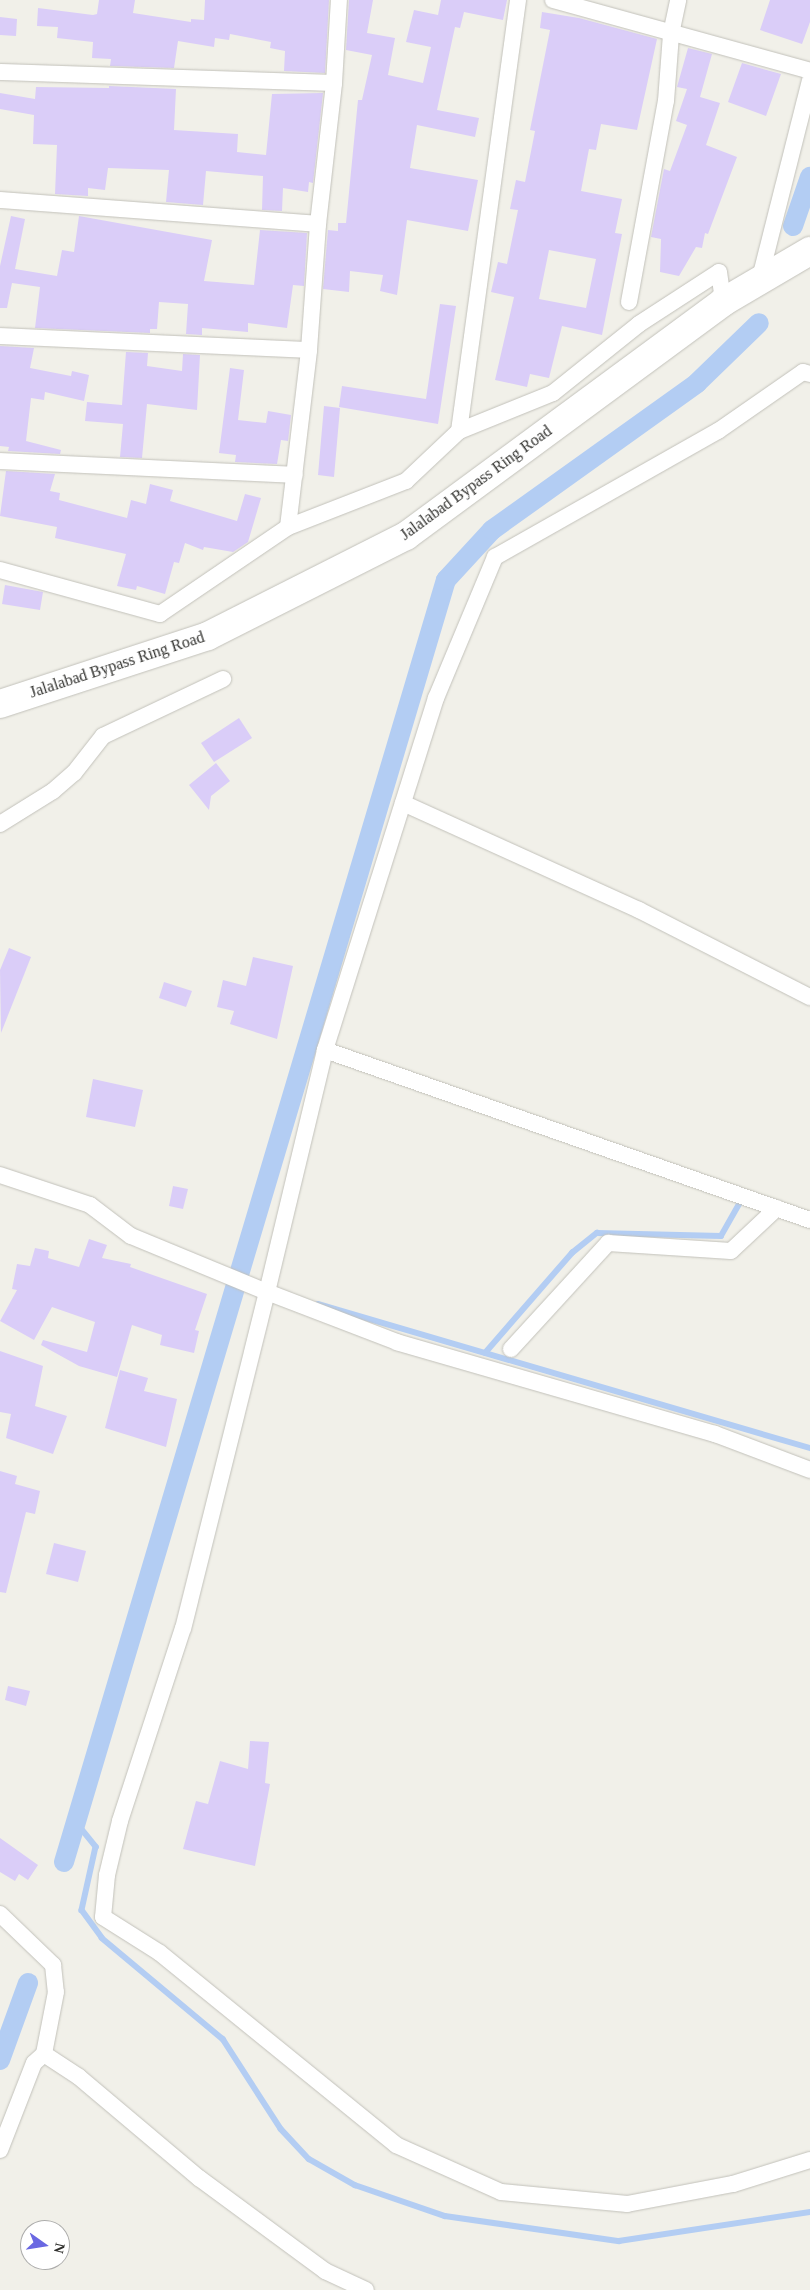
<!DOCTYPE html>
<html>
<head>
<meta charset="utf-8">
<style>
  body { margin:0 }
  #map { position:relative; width:810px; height:2290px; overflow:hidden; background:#f1f0e9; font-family:"Times New Roman",serif }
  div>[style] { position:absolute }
  .stream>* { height:5.5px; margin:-2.75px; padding:0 2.75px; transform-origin:2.75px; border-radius:2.75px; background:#b3cdf3 }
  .canal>* { height:20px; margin:-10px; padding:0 10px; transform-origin:10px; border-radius:10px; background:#b3cdf3 }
  .building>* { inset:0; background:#dacdf8 }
  .roads { filter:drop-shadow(0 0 1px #c2c1ba) drop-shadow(0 0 1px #c2c1ba) }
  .street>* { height:16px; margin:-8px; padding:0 8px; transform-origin:8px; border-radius:8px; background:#fff }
  .highway>* { height:28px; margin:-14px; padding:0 14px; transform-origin:14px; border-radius:14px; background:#fff }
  span { translate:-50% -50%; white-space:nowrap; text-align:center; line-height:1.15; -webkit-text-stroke:4px #fff; paint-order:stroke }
  .street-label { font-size:16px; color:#30302d }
  .north { position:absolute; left:20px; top:2220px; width:50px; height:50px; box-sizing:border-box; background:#fff; border:1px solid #acacab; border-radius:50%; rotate:103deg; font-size:14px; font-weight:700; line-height:20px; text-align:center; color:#30302d }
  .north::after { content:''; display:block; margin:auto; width:18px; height:22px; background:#6a68e2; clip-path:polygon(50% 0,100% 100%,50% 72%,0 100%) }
</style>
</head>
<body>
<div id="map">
  <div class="stream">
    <i style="left:318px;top:1304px;width:513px;rotate:16.31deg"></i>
    <i style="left:485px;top:1353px;width:133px;rotate:-49deg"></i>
    <i style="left:572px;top:1253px;width:32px;rotate:-39deg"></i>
    <i style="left:597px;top:1233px;width:124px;rotate:1.4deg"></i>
    <i style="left:721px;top:1236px;width:43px;rotate:-60.4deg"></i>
    <i style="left:76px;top:1822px;width:32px;rotate:51deg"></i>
    <i style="left:96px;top:1847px;width:65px;rotate:102.5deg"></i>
    <i style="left:82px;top:1910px;width:34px;rotate:54deg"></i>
    <i style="left:102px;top:1938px;width:158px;rotate:39.9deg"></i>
    <i style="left:223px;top:2039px;width:107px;rotate:57.2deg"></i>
    <i style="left:281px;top:2129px;width:41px;rotate:47deg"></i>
    <i style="left:309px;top:2159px;width:53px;rotate:29.5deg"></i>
    <i style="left:355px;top:2185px;width:95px;rotate:19deg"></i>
    <i style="left:445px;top:2216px;width:176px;rotate:8.2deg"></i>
    <i style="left:619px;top:2241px;width:193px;rotate:-8.6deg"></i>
  </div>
  <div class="canal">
    <i style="left:793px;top:226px;width:52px;rotate:-70.9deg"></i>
    <i style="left:64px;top:1862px;width:1338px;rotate:-73.41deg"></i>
    <i style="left:446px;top:580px;width:68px;rotate:-47.4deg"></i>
    <i style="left:492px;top:530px;width:252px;rotate:-35.6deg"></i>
    <i style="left:697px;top:383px;width:86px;rotate:-44.1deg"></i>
    <i style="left:0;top:2060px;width:82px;rotate:-70deg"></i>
  </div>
  <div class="building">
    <i style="clip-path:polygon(99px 0,135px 0,133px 13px,191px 22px,191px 19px,204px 20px,205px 0,329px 0,325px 73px,284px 71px,285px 51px,270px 48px,271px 42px,230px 34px,229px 40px,215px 38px,214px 47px,178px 41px,174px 68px,110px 66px,111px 59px,92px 58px,93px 42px,57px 38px,58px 27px,37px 26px,38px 8px,93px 15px,97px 14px)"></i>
    <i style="clip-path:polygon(349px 0,373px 0,367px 33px,395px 38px,388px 75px,423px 83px,431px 47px,406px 42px,414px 10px,438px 15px,441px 0,507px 0,503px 20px,464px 12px,460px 28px,455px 27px,437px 110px,479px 118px,475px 137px,417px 125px,410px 168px,478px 180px,468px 231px,407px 220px,397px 295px,380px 291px,383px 275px,350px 271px,349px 292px,323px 289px,328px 230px,338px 231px,338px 223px,346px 223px,358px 100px,362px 100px,372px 55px,346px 50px)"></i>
    <i style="clip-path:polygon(770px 0,810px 0,810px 22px,802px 44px,760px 30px)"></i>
    <i style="clip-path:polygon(evenodd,542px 12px,579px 18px,657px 39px,637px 130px,601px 124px,596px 150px,589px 149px,581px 191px,622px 199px,615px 233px,622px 234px,602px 335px,562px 326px,549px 378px,530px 374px,527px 387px,495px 380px,514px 297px,491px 292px,498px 262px,507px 264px,518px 210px,510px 209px,516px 180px,525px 182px,535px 131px,530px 130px,550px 30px,540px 28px,542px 12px,549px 250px,596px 259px,586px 308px,539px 299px,549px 250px)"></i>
    <i style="clip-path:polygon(0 17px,17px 19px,16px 36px,0 35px)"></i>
    <i style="clip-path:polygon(688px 48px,712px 54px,700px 97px,720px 103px,706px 145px,737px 157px,708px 234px,705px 233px,702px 248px,696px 247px,679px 276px,660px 272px,661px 239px,651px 237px,664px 169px,670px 171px,687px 125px,676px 121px,687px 89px,677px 87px)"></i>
    <i style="clip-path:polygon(742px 63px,781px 74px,766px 116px,728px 102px)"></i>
    <i style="clip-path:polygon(109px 86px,176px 89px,174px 130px,238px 134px,237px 152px,266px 155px,272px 94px,323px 93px,313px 183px,309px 182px,308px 192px,283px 188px,282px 211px,262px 210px,263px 176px,206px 171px,203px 205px,166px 202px,169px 170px,108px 168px,105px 190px,88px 188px,88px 196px,55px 194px,57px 145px,33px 144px,34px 115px,0 109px,0 93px,35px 99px,36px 87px,109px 88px)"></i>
    <i style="clip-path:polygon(11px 216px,25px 219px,15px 269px,57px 276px,62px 250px,74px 252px,79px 216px,212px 240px,204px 281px,254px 285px,260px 230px,307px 233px,304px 286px,293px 285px,287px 328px,248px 323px,248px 332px,202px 328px,202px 335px,186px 334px,188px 304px,159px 302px,157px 329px,150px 329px,150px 333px,35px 328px,40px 287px,12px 283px,7px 308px,0 308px,0 266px)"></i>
    <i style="clip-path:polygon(440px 304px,456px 306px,438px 424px,339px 407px,342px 386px,426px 399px)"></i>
    <i style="clip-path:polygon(0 346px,34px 348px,30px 368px,71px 376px,72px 371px,89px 375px,84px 401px,45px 392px,44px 400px,31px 398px,26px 441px,61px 450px,60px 454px,8px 451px,9px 447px,0 446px)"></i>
    <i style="clip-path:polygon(126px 352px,148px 353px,147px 366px,182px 371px,183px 354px,200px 355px,197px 410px,147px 404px,142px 458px,120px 457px,123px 424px,85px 421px,87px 402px,122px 405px)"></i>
    <i style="clip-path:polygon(230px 368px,244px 370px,238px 420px,266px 423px,268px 411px,291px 415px,288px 441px,281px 440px,277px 464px,235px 462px,236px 455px,219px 453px)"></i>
    <i style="clip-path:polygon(324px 406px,340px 408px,334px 477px,318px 475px)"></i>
    <i style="clip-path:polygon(6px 471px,55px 474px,50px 491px,60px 493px,59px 500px,127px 518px,131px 500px,146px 504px,150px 484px,173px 490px,170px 501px,237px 521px,245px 494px,261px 498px,248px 542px,233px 552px,204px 547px,203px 550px,185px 543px,179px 563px,174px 562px,165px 594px,137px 586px,136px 590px,117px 586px,126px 554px,55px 538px,57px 527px,0 516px)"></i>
    <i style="clip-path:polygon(5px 585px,43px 592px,40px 610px,2px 604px)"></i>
    <i style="clip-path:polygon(239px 718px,252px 738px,214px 762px,201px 743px)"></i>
    <i style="clip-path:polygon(216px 763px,230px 781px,211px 796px,209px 810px,189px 785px)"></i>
    <i style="clip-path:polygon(9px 948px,31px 957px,1px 1033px,0 970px)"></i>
    <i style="clip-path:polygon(253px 957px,293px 966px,277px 1039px,230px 1024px,234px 1011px,217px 1007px,223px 980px,246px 986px)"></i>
    <i style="clip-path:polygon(164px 982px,192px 991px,186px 1007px,159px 998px)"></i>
    <i style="clip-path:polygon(93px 1079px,143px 1090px,135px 1127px,86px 1117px)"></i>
    <i style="clip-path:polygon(173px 1186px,188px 1189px,183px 1209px,169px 1206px)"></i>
    <i style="clip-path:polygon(89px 1239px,107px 1245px,102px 1258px,131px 1264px,130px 1267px,207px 1294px,195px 1330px,199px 1331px,194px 1353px,160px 1345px,162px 1335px,132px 1325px,117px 1377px,79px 1366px,41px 1345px,43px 1340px,87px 1352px,95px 1322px,52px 1307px,34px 1340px,0 1321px,17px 1290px,12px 1289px,17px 1264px,30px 1266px,35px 1248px,49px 1251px,48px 1258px,79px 1267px)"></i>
    <i style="clip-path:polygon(0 1351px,43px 1366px,35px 1406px,67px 1416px,53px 1454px,6px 1438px,11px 1414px,0 1412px)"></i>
    <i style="clip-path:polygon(120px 1370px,148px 1378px,144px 1391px,177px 1399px,166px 1447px,105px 1428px)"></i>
    <i style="clip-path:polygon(0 1471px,17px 1476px,15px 1484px,40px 1491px,35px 1514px,26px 1512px,6px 1593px,0 1592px)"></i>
    <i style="clip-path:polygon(54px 1543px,86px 1551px,78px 1582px,46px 1574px)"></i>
    <i style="clip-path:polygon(8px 1686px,30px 1691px,26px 1706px,5px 1700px)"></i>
    <i style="clip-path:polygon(250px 1741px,269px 1742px,265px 1783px,270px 1784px,255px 1866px,183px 1849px,196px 1801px,208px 1804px,220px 1761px,248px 1769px)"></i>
    <i style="clip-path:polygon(0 1838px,38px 1865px,28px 1880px,19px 1874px,15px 1881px,0 1872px)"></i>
  </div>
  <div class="roads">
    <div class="street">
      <i style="left:553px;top:0;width:267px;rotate:15.4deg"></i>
      <i style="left:0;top:72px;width:334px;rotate:1.9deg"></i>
      <i style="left:0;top:200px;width:319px;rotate:4.3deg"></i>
      <i style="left:759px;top:282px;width:207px;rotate:-75.8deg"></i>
      <i style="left:629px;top:302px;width:204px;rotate:-79.6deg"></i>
      <i style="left:666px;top:101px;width:67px;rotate:-85.7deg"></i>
      <i style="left:671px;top:34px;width:35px;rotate:-78deg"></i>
      <i style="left:0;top:336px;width:309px;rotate:2.6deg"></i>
      <i style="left:459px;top:431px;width:435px;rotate:-82.2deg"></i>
      <i style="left:0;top:461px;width:295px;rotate:2.7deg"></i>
      <i style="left:288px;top:527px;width:178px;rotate:-83.2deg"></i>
      <i style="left:309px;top:350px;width:126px;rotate:-85.9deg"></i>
      <i style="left:318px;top:224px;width:142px;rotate:-83.5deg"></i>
      <i style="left:334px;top:83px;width:83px;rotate:-86.6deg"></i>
      <i style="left:0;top:570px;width:166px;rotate:15.4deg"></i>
      <i style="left:160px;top:614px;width:155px;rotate:-34.2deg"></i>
      <i style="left:288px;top:527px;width:127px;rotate:-21.3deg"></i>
      <i style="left:406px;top:481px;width:73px;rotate:-43.3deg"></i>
      <i style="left:459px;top:431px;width:101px;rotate:-22deg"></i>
      <i style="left:553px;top:393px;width:110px;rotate:-38.7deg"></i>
      <i style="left:639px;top:324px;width:95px;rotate:-33deg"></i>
      <i style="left:719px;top:272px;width:30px;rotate:82deg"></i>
      <i style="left:403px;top:803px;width:259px;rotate:24.4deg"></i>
      <i style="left:639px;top:910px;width:192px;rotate:27deg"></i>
      <i style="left:0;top:824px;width:62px;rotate:-31.9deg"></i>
      <i style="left:53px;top:791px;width:28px;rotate:-41deg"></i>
      <i style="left:74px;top:773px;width:47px;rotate:-51.9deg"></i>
      <i style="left:103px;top:736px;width:133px;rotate:-25.4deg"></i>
      <i style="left:325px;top:1050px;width:514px;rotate:19.32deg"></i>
      <i style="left:0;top:1175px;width:95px;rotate:18.4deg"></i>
      <i style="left:90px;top:1205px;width:51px;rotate:37.1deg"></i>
      <i style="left:131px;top:1236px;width:147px;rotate:22.4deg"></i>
      <i style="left:267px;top:1292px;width:249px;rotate:-76.5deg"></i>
      <i style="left:325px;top:1050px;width:369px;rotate:-72.5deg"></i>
      <i style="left:436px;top:698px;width:153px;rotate:-67.3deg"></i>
      <i style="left:495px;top:557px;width:256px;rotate:-29.5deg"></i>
      <i style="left:718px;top:431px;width:103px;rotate:-34.8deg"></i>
      <i style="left:803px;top:372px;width:7px;rotate:16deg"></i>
      <i style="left:511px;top:1349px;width:144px;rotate:-47.5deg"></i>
      <i style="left:608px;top:1243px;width:123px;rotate:3.7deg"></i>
      <i style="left:731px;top:1251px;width:63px;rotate:-43.1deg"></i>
      <i style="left:810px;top:1470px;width:102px;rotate:-159.2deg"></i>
      <i style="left:715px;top:1434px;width:331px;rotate:-163.9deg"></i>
      <i style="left:397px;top:1342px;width:139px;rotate:-159deg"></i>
      <i style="left:267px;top:1292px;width:346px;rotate:104deg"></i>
      <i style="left:183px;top:1628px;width:203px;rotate:108.1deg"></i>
      <i style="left:120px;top:1821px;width:56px;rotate:103.5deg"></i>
      <i style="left:107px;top:1875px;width:42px;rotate:95.4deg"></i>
      <i style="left:103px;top:1917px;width:67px;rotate:32.3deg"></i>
      <i style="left:160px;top:1953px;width:304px;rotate:39.1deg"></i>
      <i style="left:396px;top:2145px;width:115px;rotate:24.1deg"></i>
      <i style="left:501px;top:2192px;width:127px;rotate:5.4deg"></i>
      <i style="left:627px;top:2204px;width:108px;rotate:-10.7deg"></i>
      <i style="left:733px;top:2184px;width:81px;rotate:-17.3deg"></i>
      <i style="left:0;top:1914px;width:74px;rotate:43.9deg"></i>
      <i style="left:53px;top:1965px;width:27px;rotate:84deg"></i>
      <i style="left:56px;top:1992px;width:63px;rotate:101deg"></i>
      <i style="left:0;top:2150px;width:93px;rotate:-68.7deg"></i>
      <i style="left:34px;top:2063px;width:13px;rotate:-42deg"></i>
      <i style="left:44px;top:2054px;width:42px;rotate:33.3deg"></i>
      <i style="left:79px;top:2077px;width:157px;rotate:40.1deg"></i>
      <i style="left:199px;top:2178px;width:157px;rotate:36.4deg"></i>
      <i style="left:325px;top:2271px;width:45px;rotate:24.9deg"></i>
    </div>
    <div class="highway">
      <i style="left:0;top:704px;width:219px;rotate:-18.1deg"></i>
      <i style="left:208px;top:636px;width:222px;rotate:-26.8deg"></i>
      <i style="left:406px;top:536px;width:394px;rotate:-36.4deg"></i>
      <i style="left:723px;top:302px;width:101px;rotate:-30.4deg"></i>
    </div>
  </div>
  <div class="street-label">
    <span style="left:476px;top:483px;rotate:-36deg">Jalalabad Bypass Ring Road</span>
    <span style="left:117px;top:665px;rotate:-18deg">Jalalabad Bypass Ring Road</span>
  </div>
  <div class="north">N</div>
</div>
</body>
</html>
